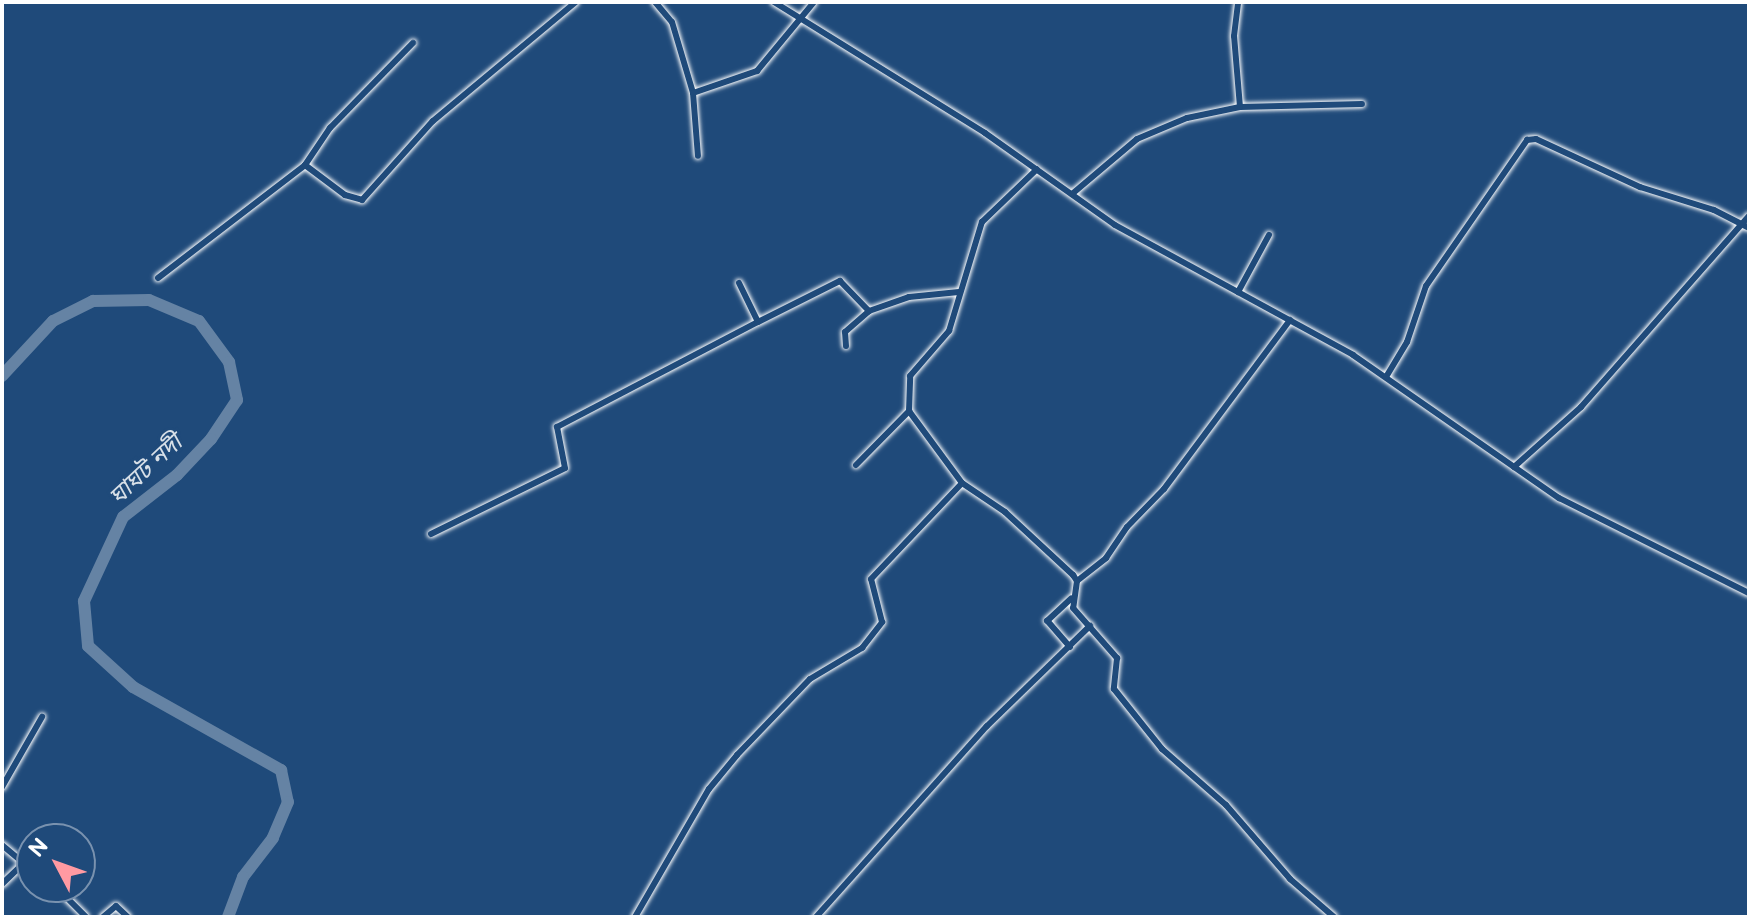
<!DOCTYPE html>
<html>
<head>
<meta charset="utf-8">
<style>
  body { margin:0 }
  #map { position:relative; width:1751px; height:919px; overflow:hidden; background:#1f4a7a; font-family:"Balsamiq Sans","Noto Sans Bengali",sans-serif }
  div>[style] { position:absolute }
  .river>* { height:12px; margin:-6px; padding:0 6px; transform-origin:6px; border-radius:6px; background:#6583a4 }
  .roads { filter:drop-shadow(0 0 2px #fff) drop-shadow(0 0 2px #fff) }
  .minor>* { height:6px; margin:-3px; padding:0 3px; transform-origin:3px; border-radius:3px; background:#1f4a7a }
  span { translate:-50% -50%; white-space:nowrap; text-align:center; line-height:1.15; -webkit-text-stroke:6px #1f4a7a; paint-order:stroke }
  .water-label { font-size:24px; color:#d8e0e8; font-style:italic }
  .frame { position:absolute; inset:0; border:4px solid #fff; pointer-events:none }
  .north { position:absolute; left:16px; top:823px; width:80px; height:80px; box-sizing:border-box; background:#1f4a7a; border:2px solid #7992af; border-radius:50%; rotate:311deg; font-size:22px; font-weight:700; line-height:32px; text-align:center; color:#fff }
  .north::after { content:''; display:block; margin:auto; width:28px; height:36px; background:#ff9aa2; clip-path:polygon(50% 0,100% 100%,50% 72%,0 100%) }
</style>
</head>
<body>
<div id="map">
  <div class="river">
    <i style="left:2px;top:376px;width:75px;rotate:-47.2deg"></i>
    <i style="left:53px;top:321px;width:45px;rotate:-26.6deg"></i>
    <i style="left:93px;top:301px;width:56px;rotate:-1deg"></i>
    <i style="left:149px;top:300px;width:54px;rotate:22.8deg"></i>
    <i style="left:199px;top:321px;width:51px;rotate:53.8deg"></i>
    <i style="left:229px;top:362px;width:39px;rotate:78deg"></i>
    <i style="left:237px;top:400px;width:47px;rotate:123.7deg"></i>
    <i style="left:211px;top:439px;width:50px;rotate:133.4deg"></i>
    <i style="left:177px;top:475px;width:68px;rotate:142.1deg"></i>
    <i style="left:123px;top:517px;width:93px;rotate:114.9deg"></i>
    <i style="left:84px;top:601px;width:45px;rotate:84.9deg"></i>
    <i style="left:88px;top:646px;width:61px;rotate:42.3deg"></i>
    <i style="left:133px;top:687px;width:170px;rotate:29.3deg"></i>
    <i style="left:281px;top:770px;width:33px;rotate:78deg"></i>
    <i style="left:288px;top:802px;width:39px;rotate:113deg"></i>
    <i style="left:273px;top:838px;width:49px;rotate:127.6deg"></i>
    <i style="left:243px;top:877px;width:43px;rotate:110.6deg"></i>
  </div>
  <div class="roads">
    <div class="minor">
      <i style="left:655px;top:2px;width:26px;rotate:50deg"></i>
      <i style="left:672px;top:22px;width:74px;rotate:73.5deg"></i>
      <i style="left:693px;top:93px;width:63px;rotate:85.5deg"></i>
      <i style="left:774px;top:2px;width:248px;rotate:31.8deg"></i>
      <i style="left:985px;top:133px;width:159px;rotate:35.3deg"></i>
      <i style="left:1115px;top:225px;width:271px;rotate:28.6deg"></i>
      <i style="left:1353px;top:355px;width:251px;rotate:34.8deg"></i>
      <i style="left:1559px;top:498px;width:212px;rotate:26.6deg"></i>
      <i style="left:693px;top:93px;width:68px;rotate:-19deg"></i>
      <i style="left:757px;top:71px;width:89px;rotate:-50.4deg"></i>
      <i style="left:1240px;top:107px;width:122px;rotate:-1.4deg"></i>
      <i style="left:305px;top:165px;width:50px;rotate:36.9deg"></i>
      <i style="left:345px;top:195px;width:18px;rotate:16deg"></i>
      <i style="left:362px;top:200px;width:106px;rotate:-48.1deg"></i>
      <i style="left:433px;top:121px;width:186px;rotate:-39.8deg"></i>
      <i style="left:1072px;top:194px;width:85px;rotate:-40.2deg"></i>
      <i style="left:1137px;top:139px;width:54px;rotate:-22.8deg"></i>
      <i style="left:1187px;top:118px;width:54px;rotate:-11.7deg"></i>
      <i style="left:1240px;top:107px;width:71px;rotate:-94.8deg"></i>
      <i style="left:1234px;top:36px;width:34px;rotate:-83deg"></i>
      <i style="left:158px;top:278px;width:185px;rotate:-37.5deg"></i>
      <i style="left:305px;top:165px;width:45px;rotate:-56deg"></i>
      <i style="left:330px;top:128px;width:119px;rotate:-45.7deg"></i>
      <i style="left:739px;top:283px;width:43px;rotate:64deg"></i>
      <i style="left:1238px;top:292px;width:65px;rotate:-61.5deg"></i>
      <i style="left:846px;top:346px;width:14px;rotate:-94deg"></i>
      <i style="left:845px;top:332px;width:32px;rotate:-41deg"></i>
      <i style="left:869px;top:311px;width:42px;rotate:-19.3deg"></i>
      <i style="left:909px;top:297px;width:50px;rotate:-5.7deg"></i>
      <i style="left:1386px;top:377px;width:41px;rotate:-59deg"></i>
      <i style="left:1407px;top:342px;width:59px;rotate:-71.3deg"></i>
      <i style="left:1426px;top:286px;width:178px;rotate:-55.3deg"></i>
      <i style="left:1527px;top:140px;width:9px;rotate:-6deg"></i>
      <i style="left:1536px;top:139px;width:115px;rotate:24.8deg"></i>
      <i style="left:1640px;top:187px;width:77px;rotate:17.3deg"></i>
      <i style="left:1714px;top:210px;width:39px;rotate:27deg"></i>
      <i style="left:856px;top:465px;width:76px;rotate:-45.5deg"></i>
      <i style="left:1514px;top:467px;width:90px;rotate:-41.8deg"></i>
      <i style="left:1581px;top:407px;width:254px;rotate:-48.7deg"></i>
      <i style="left:962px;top:483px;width:89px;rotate:-126.4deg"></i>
      <i style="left:909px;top:411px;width:35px;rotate:-88deg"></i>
      <i style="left:910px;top:376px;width:60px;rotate:-49.1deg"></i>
      <i style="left:949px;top:331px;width:114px;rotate:-73.2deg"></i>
      <i style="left:982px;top:222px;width:76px;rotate:-43.9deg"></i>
      <i style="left:431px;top:534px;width:149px;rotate:-26.2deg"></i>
      <i style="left:565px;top:468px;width:42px;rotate:-101deg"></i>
      <i style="left:557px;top:427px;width:227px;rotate:-27.6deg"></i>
      <i style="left:758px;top:322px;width:92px;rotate:-26.6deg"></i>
      <i style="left:840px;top:281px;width:42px;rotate:46deg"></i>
      <i style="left:1077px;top:581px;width:37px;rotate:-38deg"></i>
      <i style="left:1106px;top:558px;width:37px;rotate:-56deg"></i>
      <i style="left:1127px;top:527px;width:53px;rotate:-45.8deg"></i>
      <i style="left:1164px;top:489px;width:211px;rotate:-53.3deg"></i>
      <i style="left:1070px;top:647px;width:35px;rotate:-131deg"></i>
      <i style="left:1047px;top:621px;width:33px;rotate:-43deg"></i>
      <i style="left:2px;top:787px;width:81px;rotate:-60.3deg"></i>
      <i style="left:2px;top:845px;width:39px;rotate:40deg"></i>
      <i style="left:2px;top:884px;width:28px;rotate:-44deg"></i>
      <i style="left:56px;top:887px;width:42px;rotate:45deg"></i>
      <i style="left:103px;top:917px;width:17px;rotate:-40deg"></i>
      <i style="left:116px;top:906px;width:16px;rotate:43deg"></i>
      <i style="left:635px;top:917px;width:148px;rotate:-60deg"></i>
      <i style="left:709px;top:789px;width:44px;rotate:-50.5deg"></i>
      <i style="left:737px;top:755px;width:105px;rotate:-46.2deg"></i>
      <i style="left:810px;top:679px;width:61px;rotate:-30.8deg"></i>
      <i style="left:862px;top:648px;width:33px;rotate:-52deg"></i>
      <i style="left:882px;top:622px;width:44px;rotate:-104.3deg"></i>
      <i style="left:871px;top:579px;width:132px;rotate:-46.5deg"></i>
      <i style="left:962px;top:483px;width:52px;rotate:34deg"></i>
      <i style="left:1005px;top:512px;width:93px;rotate:42.8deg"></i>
      <i style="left:1073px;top:575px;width:7px;rotate:56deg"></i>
      <i style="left:1077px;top:581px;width:27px;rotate:98deg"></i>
      <i style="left:1073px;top:608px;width:67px;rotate:48.7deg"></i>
      <i style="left:1117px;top:658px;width:31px;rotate:96deg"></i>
      <i style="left:1114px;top:689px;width:77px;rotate:51.3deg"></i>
      <i style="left:1162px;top:749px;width:85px;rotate:41.2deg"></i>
      <i style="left:1226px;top:805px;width:98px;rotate:49.1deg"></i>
      <i style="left:1290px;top:879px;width:58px;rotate:40.8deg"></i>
      <i style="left:816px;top:917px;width:256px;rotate:-48.2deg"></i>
      <i style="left:987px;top:726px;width:144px;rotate:-44.2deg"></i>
    </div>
  </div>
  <div class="water-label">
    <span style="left:146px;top:470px;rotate:-43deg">ঘাঘট নদী</span>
  </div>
  <div class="frame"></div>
  <div class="north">N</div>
</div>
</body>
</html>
